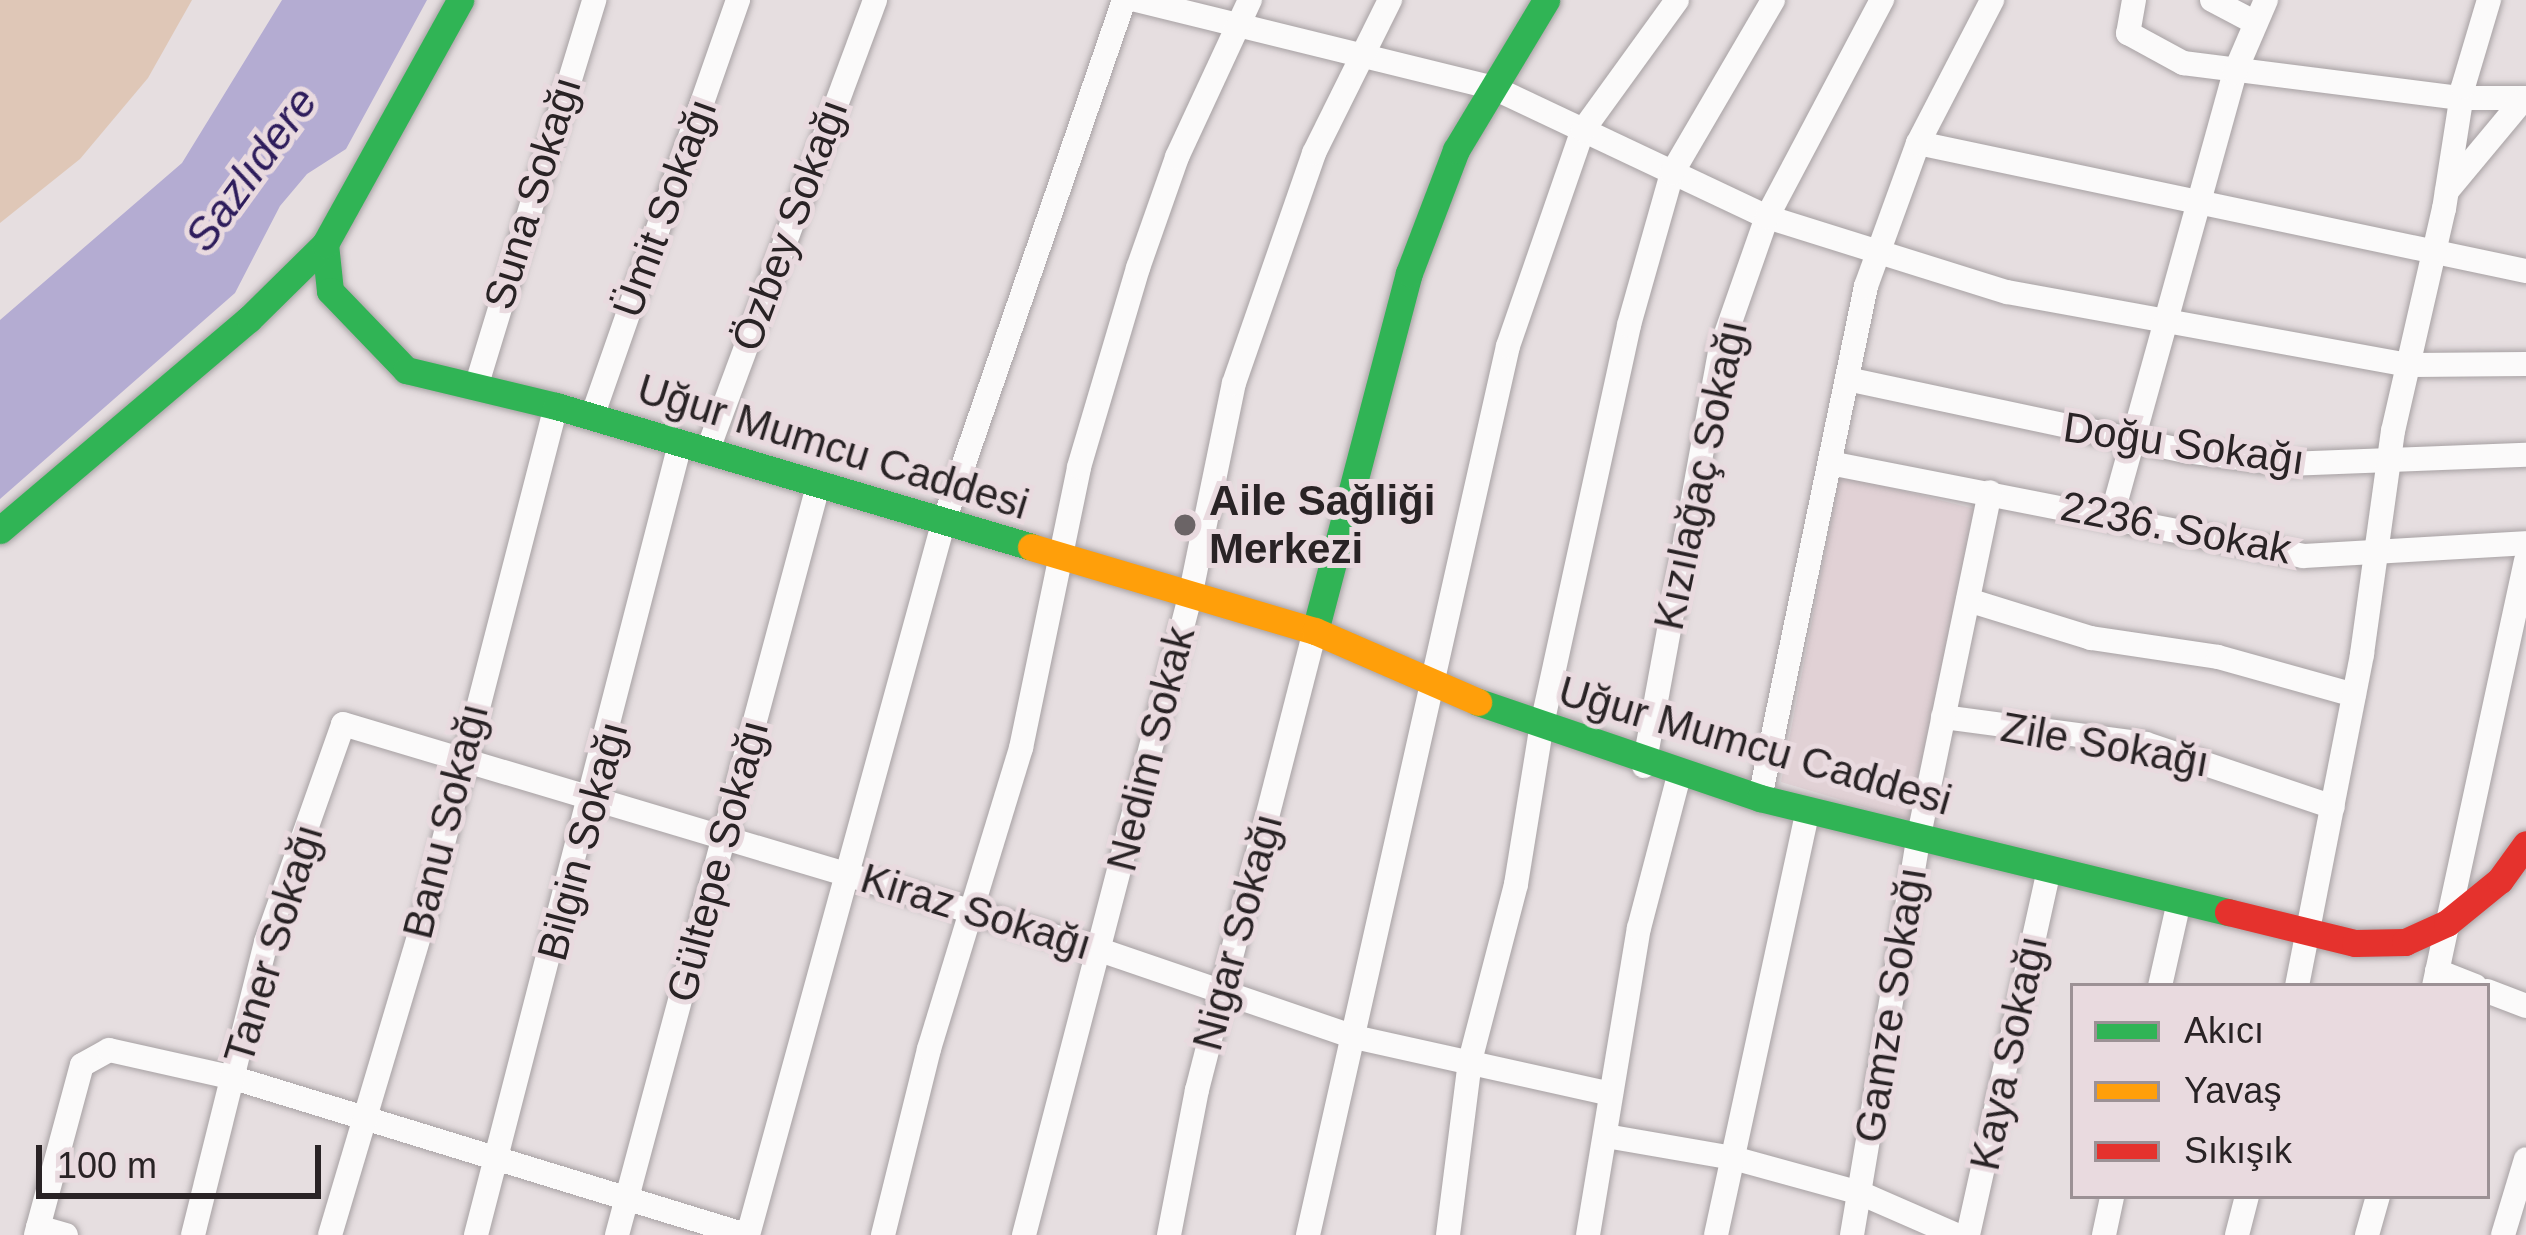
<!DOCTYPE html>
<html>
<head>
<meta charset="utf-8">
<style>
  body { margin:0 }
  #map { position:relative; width:2526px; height:1235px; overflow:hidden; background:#e6dee0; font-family:Helvetica,sans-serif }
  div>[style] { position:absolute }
  .built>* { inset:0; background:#e1d1d5 }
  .green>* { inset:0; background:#dfc7b7 }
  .water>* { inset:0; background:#b4acd2 }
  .roads { filter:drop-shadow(0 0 3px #a7a1a3) drop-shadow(0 0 3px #a7a1a3) }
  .street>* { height:24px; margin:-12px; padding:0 12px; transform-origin:12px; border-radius:12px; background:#fbfafa }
  .fast>* { height:27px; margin:-13.5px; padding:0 13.5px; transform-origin:13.5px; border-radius:13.5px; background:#30b455 }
  .slow>* { height:27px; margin:-13.5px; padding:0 13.5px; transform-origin:13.5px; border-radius:13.5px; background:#ff9f0a }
  .jam>* { height:27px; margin:-13.5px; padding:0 13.5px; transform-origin:13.5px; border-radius:13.5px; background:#e5322d }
  .dots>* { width:33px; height:33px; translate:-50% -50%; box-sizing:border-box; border:6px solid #e9dadf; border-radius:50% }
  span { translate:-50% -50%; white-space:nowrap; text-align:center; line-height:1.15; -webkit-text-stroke:10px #e9dadf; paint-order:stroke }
  .street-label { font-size:42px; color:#292325 }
  .poi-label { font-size:42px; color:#292325; font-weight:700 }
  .left { translate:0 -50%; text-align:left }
  .water-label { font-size:45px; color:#2e1d5c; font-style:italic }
  .legend { position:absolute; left:2070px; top:983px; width:420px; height:216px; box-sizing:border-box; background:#e9dadf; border:3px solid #9c9195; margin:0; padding:15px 21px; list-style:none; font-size:36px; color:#292325 }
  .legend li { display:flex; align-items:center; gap:24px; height:60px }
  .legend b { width:60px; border:3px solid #9c9195 }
  .scale { position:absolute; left:36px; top:1145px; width:285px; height:54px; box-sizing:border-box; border:6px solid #292325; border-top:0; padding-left:15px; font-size:36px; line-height:42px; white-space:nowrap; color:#292325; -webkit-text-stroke:9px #e9dadf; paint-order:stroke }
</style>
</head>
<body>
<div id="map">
  <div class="built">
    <i style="clip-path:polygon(1840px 475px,1975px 509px,1909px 820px,1781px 782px)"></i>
  </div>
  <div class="green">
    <i style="clip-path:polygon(0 0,192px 0,148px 78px,80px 159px,0 223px)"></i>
  </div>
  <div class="water">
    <i style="clip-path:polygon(282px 0,427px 0,346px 149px,307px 174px,280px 206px,235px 293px,0 499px,0 320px,182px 163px)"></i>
  </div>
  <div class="roads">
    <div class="street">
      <i style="left:1136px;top:0;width:369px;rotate:13.8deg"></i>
      <i style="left:1494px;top:88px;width:302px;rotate:25.3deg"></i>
      <i style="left:1767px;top:217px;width:251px;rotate:17.4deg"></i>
      <i style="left:2007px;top:292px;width:408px;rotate:10.3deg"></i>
      <i style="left:2408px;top:365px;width:118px;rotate:-0.5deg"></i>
      <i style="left:2134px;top:0;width:34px;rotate:100deg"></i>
      <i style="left:2128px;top:33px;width:63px;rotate:28.6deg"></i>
      <i style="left:2183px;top:63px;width:280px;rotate:7.2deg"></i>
      <i style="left:2461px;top:98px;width:65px"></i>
      <i style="left:2212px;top:0;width:45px;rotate:27.7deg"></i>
      <i style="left:1918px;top:143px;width:621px;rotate:11.89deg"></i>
      <i style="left:2447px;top:191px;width:117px;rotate:-50.2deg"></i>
      <i style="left:1847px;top:379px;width:347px;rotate:12deg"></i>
      <i style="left:2186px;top:451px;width:102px;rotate:7.3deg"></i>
      <i style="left:2287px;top:464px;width:239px;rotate:-2.2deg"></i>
      <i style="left:476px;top:387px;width:405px;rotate:-73deg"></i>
      <i style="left:592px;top:417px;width:442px;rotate:-70.7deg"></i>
      <i style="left:707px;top:452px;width:482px;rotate:-69.6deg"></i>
      <i style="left:1830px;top:463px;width:482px;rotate:11.1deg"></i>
      <i style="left:2303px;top:556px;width:223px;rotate:-3.3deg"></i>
      <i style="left:2111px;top:519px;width:464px;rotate:-74.5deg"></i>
      <i style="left:2235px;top:72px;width:78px;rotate:-66.7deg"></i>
      <i style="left:1968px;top:600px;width:129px;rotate:17.2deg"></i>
      <i style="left:2091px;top:638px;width:128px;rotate:8.5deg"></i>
      <i style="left:2218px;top:657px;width:141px;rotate:15.6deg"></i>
      <i style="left:1943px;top:717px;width:205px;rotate:7.6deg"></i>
      <i style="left:2146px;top:744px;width:197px;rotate:18.6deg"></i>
      <i style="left:1644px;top:766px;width:422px;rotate:-79.6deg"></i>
      <i style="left:1720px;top:351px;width:142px;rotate:-70.7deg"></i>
      <i style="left:1767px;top:217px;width:246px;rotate:-62.1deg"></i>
      <i style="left:1760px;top:798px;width:523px;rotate:-78.3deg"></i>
      <i style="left:1866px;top:286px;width:152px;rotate:-70deg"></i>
      <i style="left:1918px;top:143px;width:161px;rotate:-62.6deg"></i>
      <i style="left:2437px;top:971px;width:41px;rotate:21.5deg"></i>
      <i style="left:2160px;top:986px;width:86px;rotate:-77.3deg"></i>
      <i style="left:2297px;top:986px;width:338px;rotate:-78.9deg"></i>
      <i style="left:2362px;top:654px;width:225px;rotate:-82.1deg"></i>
      <i style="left:2393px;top:431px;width:228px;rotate:-77.1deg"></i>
      <i style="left:2444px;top:209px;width:123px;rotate:-81.1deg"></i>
      <i style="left:2463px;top:87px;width:91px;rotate:-73.4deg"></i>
      <i style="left:2434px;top:986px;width:435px;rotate:-77.8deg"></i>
      <i style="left:2487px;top:991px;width:42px;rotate:21deg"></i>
      <i style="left:1606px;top:1136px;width:129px;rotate:9.8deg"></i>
      <i style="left:1733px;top:1158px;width:132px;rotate:15.4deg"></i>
      <i style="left:1860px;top:1193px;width:105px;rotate:23.6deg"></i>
      <i style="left:38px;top:1227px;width:29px;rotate:16deg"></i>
      <i style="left:36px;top:1235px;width:176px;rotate:-74.9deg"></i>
      <i style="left:82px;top:1065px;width:31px;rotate:-29deg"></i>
      <i style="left:109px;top:1050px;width:128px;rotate:12.6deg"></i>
      <i style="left:234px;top:1078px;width:536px;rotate:17.05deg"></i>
      <i style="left:193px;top:1235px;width:302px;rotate:-76deg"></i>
      <i style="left:266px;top:942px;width:231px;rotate:-70.5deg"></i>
      <i style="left:343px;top:724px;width:790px;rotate:16.62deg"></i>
      <i style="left:1100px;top:950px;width:268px;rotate:18.9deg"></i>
      <i style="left:1354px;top:1037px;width:263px;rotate:12.5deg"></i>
      <i style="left:330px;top:1235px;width:319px;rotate:-73.4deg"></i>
      <i style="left:421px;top:929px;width:540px;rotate:-75.53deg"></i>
      <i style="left:476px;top:1235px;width:817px;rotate:-75.54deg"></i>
      <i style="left:617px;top:1235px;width:776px;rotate:-74.98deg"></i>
      <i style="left:748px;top:1235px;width:737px;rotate:-74.66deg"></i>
      <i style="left:943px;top:524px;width:554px;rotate:-70.94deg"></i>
      <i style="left:883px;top:1235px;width:192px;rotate:-76.1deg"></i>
      <i style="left:929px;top:1049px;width:315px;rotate:-73deg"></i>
      <i style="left:1021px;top:748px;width:287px;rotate:-78.3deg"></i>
      <i style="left:1079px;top:467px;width:208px;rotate:-73.5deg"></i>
      <i style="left:1138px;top:268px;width:118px;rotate:-70.6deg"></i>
      <i style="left:1177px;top:157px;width:173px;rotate:-65.1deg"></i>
      <i style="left:1024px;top:1235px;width:659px;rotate:-75.42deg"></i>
      <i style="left:1190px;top:597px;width:218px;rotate:-78.4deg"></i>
      <i style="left:1234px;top:383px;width:244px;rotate:-70.8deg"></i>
      <i style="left:1314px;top:153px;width:171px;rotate:-63.6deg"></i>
      <i style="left:1169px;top:1235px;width:148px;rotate:-79.1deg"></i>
      <i style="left:1197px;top:1090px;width:474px;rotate:-75.6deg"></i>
      <i style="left:1308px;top:1235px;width:911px;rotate:-77.32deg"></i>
      <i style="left:1508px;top:346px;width:229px;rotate:-70.9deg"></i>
      <i style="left:1583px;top:130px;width:160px;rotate:-54.1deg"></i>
      <i style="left:1448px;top:1235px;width:175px;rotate:-82.8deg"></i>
      <i style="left:1470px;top:1061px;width:183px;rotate:-75.4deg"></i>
      <i style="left:1516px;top:884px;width:157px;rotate:-80.8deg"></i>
      <i style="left:1541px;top:729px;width:413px;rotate:-77.7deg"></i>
      <i style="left:1629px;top:325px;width:158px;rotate:-74.2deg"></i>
      <i style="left:1672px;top:173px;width:200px;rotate:-59.7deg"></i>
      <i style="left:1588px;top:1235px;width:311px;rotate:-80.6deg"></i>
      <i style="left:1639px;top:928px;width:157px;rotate:-75.3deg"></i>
      <i style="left:1716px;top:1235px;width:434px;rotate:-77.8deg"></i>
      <i style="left:1852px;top:1235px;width:400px;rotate:-80.5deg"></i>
      <i style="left:1918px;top:840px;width:355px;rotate:-78.3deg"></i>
      <i style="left:1968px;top:1235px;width:373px;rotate:-77.5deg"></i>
      <i style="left:2104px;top:1235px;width:40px;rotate:-78deg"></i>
      <i style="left:2237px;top:1235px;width:40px;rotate:-75.6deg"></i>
      <i style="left:2367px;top:1235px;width:41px;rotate:-74.2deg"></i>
      <i style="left:2503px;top:1235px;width:79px;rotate:-73.2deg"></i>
    </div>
    <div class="fast">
      <i style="left:325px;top:244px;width:47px;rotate:83.9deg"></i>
      <i style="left:330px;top:291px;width:110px;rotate:46.1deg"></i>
      <i style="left:406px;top:370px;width:154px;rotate:13.5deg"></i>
      <i style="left:556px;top:406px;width:495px;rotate:16.5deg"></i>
      <i style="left:0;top:530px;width:326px;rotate:-40.3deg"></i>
      <i style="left:249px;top:319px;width:107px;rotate:-44.6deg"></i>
      <i style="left:325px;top:244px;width:279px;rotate:-61deg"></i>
      <i style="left:1315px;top:631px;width:370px;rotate:-75.3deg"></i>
      <i style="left:1409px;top:273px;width:132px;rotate:-69.1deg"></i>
      <i style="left:1456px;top:150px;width:175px;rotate:-59deg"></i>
      <i style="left:1478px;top:702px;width:298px;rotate:18.8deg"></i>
      <i style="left:1760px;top:798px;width:482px;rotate:13.7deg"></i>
    </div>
    <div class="slow">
      <i style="left:1031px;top:547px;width:296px;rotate:16.5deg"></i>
      <i style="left:1315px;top:631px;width:178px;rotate:23.5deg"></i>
    </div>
    <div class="jam">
      <i style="left:2228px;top:912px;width:131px;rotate:13.7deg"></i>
      <i style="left:2355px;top:943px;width:50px;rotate:-1.1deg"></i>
      <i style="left:2405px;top:942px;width:46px;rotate:-24.3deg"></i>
      <i style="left:2447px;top:923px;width:68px;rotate:-39.1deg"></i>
      <i style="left:2500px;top:880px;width:44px;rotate:-54.2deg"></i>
    </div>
  </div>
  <div class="dots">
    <i style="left:1185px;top:525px;background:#6b6466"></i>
  </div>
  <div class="street-label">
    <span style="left:533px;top:193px;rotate:-73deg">Suna Sokağı</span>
    <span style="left:665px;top:208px;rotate:-70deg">Ümit Sokağı</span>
    <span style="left:790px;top:225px;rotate:-70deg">Özbey Sokağı</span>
    <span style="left:2184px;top:444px;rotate:8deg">Doğu Sokağı</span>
    <span style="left:833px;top:447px;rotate:17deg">Uğur Mumcu Caddesi</span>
    <span style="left:1701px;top:475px;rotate:-78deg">Kızılağaç Sokağı</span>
    <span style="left:2176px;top:528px;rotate:11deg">2236. Sokak</span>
    <span style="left:2105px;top:745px;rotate:10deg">Zile Sokağı</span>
    <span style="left:1755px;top:746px;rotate:16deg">Uğur Mumcu Caddesi</span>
    <span style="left:1151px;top:749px;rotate:-76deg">Nedim Sokak</span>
    <span style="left:446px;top:821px;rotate:-76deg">Banu Sokağı</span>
    <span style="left:583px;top:841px;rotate:-75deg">Bilgin Sokağı</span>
    <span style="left:718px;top:861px;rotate:-75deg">Gültepe Sokağı</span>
    <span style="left:976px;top:912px;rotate:17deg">Kiraz Sokağı</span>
    <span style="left:1238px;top:932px;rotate:-75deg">Nigar Sokağı</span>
    <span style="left:274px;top:944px;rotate:-73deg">Taner Sokağı</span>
    <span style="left:1891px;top:1005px;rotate:-81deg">Gamze Sokağı</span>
    <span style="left:2009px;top:1053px;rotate:-78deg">Kaya Sokağı</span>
  </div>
  <div class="poi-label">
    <span class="left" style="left:1209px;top:525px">Aile Sağliği<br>Merkezi</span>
  </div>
  <div class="water-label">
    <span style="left:251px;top:169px;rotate:-54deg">Sazlıdere</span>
  </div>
  <ul class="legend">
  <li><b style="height:15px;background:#30b455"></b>Akıcı</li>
  <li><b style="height:15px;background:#ff9f0a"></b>Yavaş</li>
  <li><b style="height:15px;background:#e5322d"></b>Sıkışık</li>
  </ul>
  <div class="scale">100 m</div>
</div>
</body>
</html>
